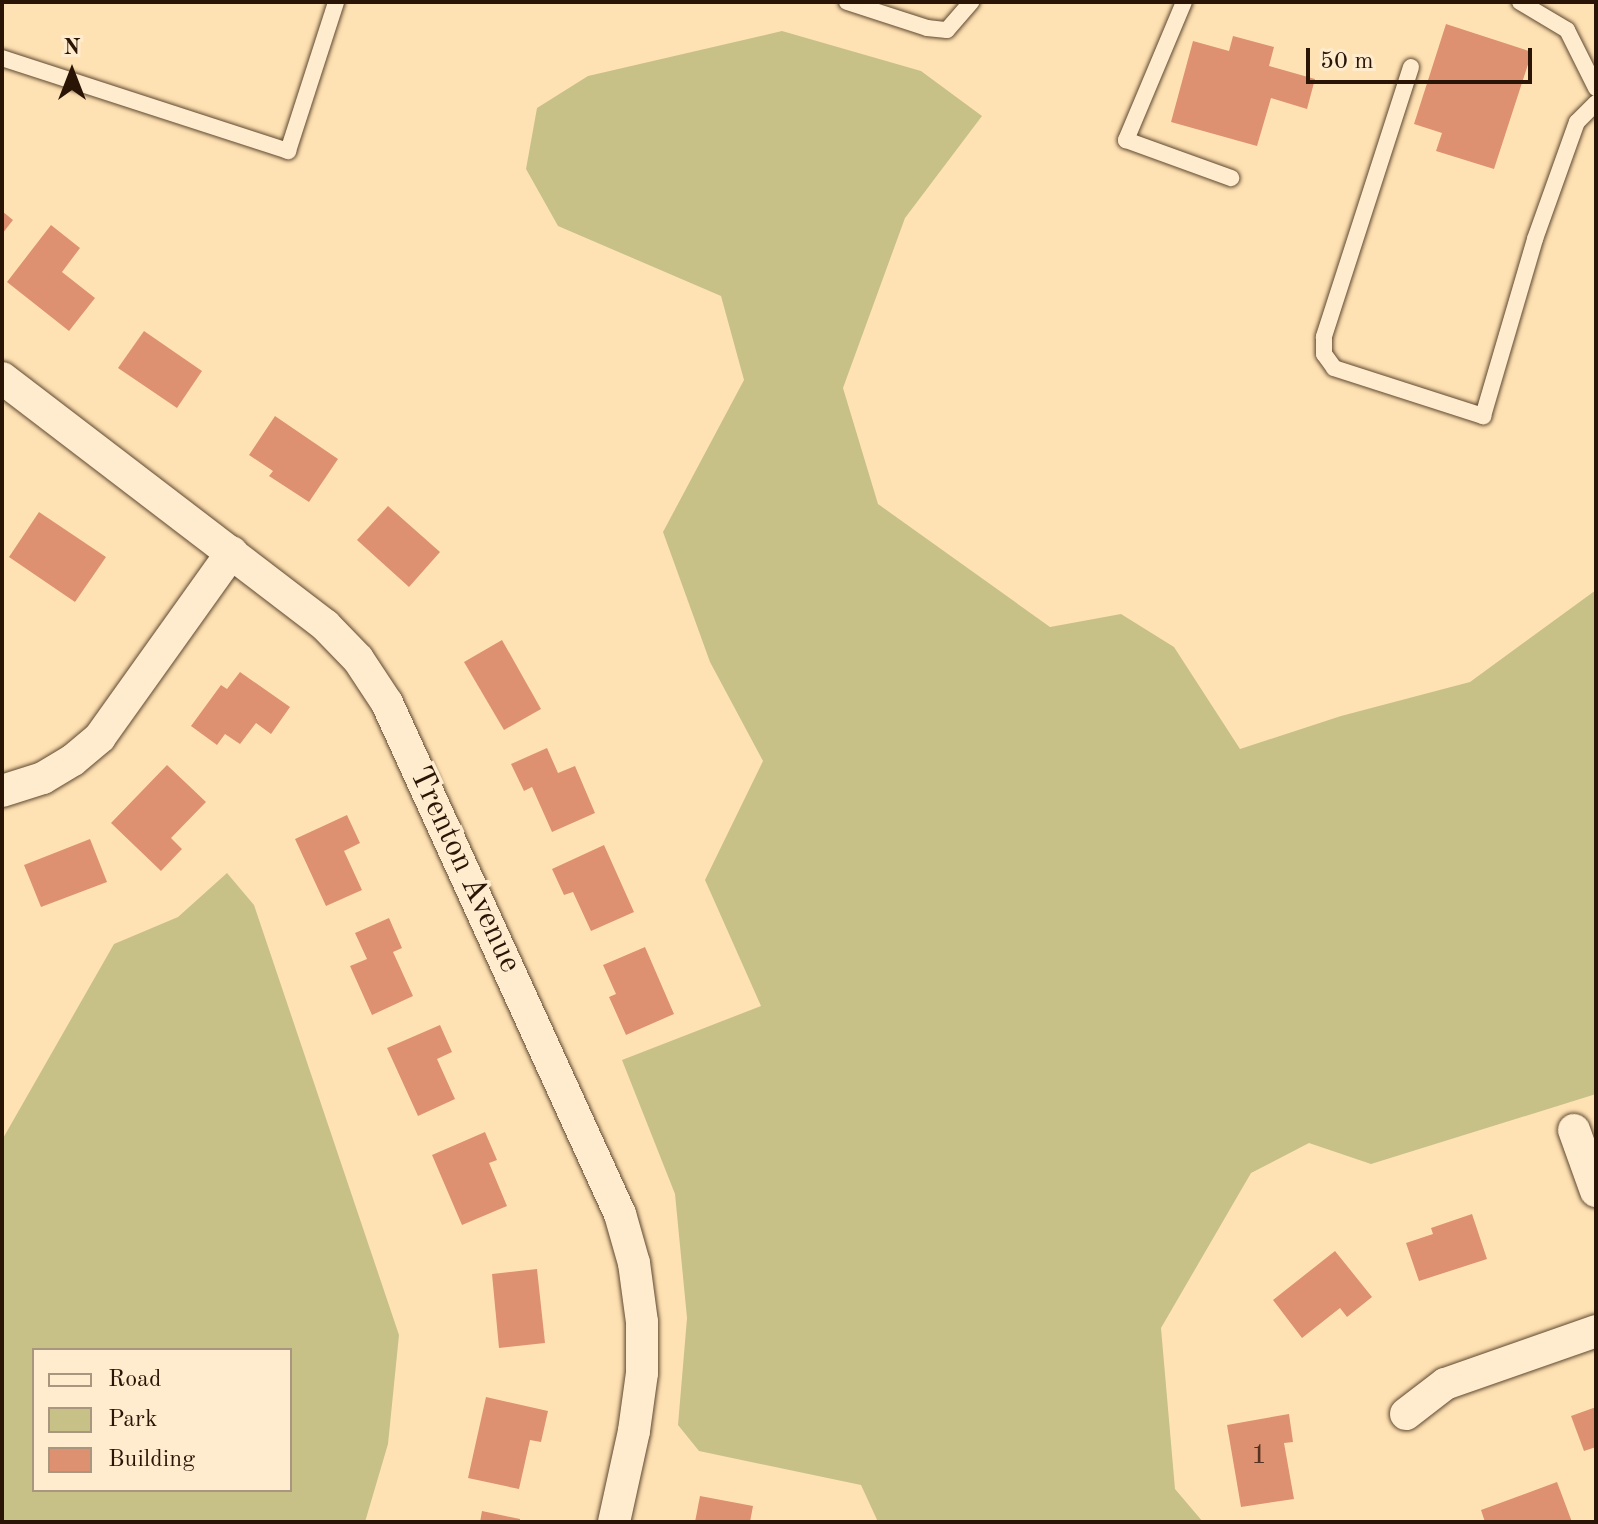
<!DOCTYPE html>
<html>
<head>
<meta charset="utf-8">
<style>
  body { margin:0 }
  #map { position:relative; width:1598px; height:1524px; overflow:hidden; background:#ffe2b3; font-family:"Old Standard TT",serif }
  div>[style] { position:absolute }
  .green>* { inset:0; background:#c7c188 }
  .building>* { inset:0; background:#dd9170 }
  .roads { filter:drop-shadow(0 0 2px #5e4831) drop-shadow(0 0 2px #5e4831) }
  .service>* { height:16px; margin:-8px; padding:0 8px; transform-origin:8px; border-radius:8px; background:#ffecce }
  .minor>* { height:32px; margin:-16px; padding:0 16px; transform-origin:16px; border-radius:16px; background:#ffecce }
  span { translate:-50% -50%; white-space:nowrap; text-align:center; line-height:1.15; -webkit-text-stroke:7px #ffecce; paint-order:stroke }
  .number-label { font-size:28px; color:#563320 }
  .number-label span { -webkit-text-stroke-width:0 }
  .street-label { font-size:32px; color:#291406 }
  .frame { position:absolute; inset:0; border:4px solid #291406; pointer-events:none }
  .legend { position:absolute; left:32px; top:1348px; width:260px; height:144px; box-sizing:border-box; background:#ffecce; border:2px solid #a9967e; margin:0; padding:10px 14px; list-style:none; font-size:24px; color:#291406 }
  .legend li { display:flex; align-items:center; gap:16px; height:40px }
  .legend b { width:40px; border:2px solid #a9967e }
  .north { position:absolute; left:32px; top:32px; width:80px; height:80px; -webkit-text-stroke:6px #ffecce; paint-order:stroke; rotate:0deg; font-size:22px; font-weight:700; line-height:32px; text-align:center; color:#291406 }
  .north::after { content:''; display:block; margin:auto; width:28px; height:36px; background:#291406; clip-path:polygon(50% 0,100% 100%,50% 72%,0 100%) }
  .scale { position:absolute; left:1306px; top:48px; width:226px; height:36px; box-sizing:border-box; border:4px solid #291406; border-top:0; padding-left:10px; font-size:24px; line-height:28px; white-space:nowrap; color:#291406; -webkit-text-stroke:6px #ffecce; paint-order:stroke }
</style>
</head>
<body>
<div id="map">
  <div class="green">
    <i style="clip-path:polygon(782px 31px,921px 71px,982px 116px,905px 218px,843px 388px,878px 504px,1050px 627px,1121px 614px,1174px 647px,1240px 749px,1341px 716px,1470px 682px,1596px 590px,1596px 1094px,1371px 1164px,1309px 1143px,1251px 1173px,1161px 1328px,1175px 1489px,1203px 1522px,878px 1522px,861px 1485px,699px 1451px,678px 1425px,687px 1318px,675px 1194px,622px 1060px,761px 1006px,705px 880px,763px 761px,710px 662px,663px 532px,744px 380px,721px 296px,558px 226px,526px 169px,537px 108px,588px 76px)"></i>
    <i style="clip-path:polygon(evenodd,227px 873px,254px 905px,399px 1335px,388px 1444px,365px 1522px,2px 1522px,2px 1140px,114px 944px,178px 917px,227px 873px,34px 1350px,290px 1350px,290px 1490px,34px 1490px,34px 1350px)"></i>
  </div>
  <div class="building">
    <i style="clip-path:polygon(1446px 24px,1532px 52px,1494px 169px,1436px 151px,1442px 133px,1414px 124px)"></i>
    <i style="clip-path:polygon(1233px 36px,1274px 47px,1269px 66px,1315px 79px,1307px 109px,1271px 98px,1257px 146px,1171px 122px,1193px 41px,1229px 51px)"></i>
    <i style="clip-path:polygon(2px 211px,13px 220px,2px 234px)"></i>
    <i style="clip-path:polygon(51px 225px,80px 248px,62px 272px,95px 298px,69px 331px,7px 282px)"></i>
    <i style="clip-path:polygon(144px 331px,202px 371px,177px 408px,118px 368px)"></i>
    <i style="clip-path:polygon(275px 416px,338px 459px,309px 502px,269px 476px,273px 471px,249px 455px)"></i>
    <i style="clip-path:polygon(388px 506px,440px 552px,409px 587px,357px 540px)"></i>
    <i style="clip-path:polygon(39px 512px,106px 557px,75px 602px,9px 557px)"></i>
    <i style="clip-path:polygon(502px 640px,541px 709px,504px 730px,464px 662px)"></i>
    <i style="clip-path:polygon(240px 672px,290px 707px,271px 734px,256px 723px,240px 744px,225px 734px,217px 745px,191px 726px,221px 685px,227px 689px)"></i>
    <i style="clip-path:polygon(547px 748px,558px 773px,575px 766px,595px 813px,552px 832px,532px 787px,524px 791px,511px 764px)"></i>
    <i style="clip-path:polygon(167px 765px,206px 802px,171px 838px,182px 849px,161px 871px,111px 823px)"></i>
    <i style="clip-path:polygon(347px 815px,360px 843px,344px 851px,362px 890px,326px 906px,295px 839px)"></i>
    <i style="clip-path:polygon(90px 839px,107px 882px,41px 907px,24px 865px)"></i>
    <i style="clip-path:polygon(604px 845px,634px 912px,591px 931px,573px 892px,564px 895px,552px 869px)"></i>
    <i style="clip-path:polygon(389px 918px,402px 948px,393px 952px,413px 996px,372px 1015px,350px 966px,367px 959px,355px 933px)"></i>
    <i style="clip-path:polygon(645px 947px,674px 1014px,626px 1035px,609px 997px,616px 994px,603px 965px)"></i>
    <i style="clip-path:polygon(440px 1025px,452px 1052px,437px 1059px,455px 1099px,418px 1116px,387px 1048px)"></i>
    <i style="clip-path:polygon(485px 1132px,497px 1160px,489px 1163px,507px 1206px,462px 1225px,432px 1155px)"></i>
    <i style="clip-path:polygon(1472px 1214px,1487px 1259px,1419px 1281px,1406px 1243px,1433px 1234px,1431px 1228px)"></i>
    <i style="clip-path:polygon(1335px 1251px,1372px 1297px,1347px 1317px,1340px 1308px,1302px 1338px,1273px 1300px)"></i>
    <i style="clip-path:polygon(537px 1269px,545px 1343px,499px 1348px,492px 1274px)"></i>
    <i style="clip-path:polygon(486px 1397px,548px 1411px,541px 1442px,530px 1440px,519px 1489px,468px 1478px)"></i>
    <i style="clip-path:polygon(1596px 1407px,1596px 1447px,1584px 1451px,1571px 1416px)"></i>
    <i style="clip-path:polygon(1289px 1414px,1293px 1442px,1284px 1443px,1294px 1499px,1241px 1507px,1227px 1425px)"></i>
    <i style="clip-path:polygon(1557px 1482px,1572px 1522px,1485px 1522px,1481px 1510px)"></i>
    <i style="clip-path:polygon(700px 1496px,753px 1506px,750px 1522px,695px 1522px)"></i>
    <i style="clip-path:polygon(482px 1511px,520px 1519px,520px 1522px,480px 1522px)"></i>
  </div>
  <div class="roads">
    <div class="service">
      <i style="left:847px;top:2px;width:84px;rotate:18deg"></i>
      <i style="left:927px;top:28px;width:20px;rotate:6deg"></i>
      <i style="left:947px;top:30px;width:37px;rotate:-49deg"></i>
      <i style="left:1184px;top:2px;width:150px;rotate:112.8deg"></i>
      <i style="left:1126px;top:140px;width:112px;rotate:19.9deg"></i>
      <i style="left:1520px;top:2px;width:55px;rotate:30.8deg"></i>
      <i style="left:1567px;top:30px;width:65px;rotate:63.4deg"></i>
      <i style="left:2px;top:58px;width:301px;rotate:18deg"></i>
      <i style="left:288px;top:151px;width:157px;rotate:-72.1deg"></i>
      <i style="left:1411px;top:67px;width:284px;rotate:107.9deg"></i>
      <i style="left:1324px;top:337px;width:17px;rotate:90deg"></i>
      <i style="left:1324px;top:354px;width:17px;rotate:54deg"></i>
      <i style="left:1334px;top:368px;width:157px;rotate:17.9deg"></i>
      <i style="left:1483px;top:416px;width:184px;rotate:-73.6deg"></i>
      <i style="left:1535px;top:239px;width:124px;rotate:-70.3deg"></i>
      <i style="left:1577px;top:122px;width:27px;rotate:-45deg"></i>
    </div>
    <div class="minor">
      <i style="left:2px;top:378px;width:407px;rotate:37.4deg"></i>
      <i style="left:325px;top:625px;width:47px;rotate:45.9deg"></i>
      <i style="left:358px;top:659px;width:53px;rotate:56.6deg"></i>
      <i style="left:387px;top:703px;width:562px;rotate:65.49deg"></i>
      <i style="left:620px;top:1214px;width:51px;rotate:74.1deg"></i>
      <i style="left:634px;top:1263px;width:60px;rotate:82.3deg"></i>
      <i style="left:642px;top:1322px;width:51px;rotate:90deg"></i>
      <i style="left:642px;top:1373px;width:59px;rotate:97.9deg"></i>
      <i style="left:634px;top:1431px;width:93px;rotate:102.4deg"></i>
      <i style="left:2px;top:791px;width:43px;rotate:-17.6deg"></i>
      <i style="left:43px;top:778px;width:35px;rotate:-31deg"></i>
      <i style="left:73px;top:760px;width:35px;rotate:-40deg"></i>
      <i style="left:100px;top:737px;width:227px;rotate:-54.5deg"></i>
      <i style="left:1574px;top:1130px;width:65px;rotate:70.2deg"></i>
      <i style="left:1406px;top:1414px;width:49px;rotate:-37.6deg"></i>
      <i style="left:1445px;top:1384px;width:160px;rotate:-19.3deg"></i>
    </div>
  </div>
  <div class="number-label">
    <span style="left:1259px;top:1456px">1</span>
  </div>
  <div class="street-label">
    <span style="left:464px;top:870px;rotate:65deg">Trenton Avenue</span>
  </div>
  <div class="frame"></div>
  <ul class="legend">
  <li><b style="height:10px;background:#ffecce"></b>Road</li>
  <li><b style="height:22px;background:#c7c188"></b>Park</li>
  <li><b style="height:22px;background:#dd9170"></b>Building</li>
  </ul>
  <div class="north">N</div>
  <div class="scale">50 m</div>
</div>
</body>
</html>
